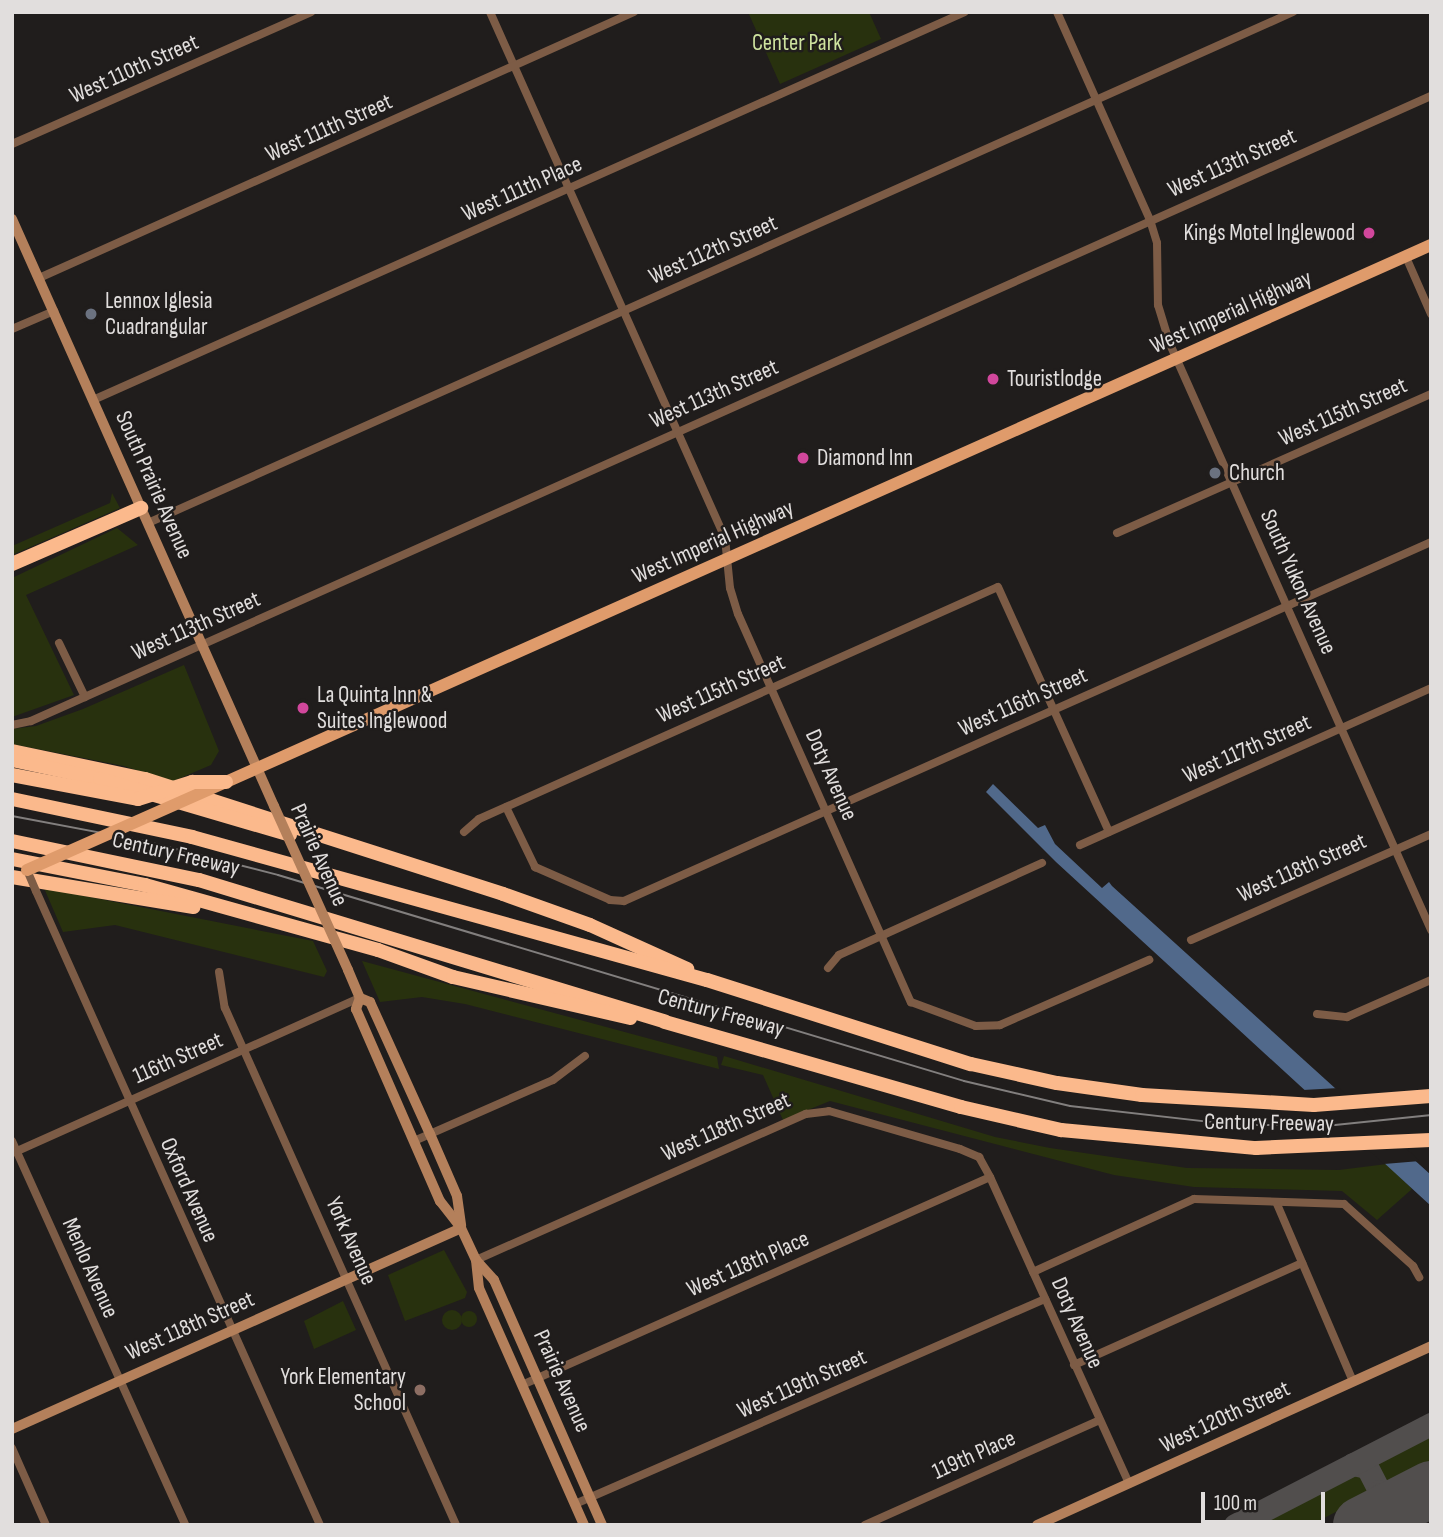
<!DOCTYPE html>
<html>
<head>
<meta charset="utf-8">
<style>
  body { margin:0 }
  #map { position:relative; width:1443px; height:1537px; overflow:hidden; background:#201d1c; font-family:"Sofia Sans Condensed",sans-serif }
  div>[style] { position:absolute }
  .green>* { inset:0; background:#28310e }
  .round { border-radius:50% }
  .water>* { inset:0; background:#51698b }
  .pier>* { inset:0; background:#201d1c }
  .taxiway>* { height:23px; margin:-11.5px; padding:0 11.5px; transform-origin:11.5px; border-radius:11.5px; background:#514e4d }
  .runway>* { height:56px; margin:-28px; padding:0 28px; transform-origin:28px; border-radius:28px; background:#514e4d }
  .street>* { height:8px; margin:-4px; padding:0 4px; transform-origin:4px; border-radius:4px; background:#7d5c46 }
  .secondary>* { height:10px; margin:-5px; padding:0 5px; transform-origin:5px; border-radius:5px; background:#b4805b }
  .primary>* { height:12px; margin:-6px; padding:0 6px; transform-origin:6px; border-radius:6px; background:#df9b6b }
  .highway>* { height:14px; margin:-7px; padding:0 7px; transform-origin:7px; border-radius:7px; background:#fbb98c }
  .tram>* { height:2px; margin:-1px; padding:0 1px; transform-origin:1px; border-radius:1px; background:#827f7e }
  .street-bridge>* { height:8px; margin:-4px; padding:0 4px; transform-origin:4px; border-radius:4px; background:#7d5c46 }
  .secondary-bridge>* { height:10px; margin:-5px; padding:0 5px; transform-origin:5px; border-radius:5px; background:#b4805b }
  .primary-bridge>* { height:12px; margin:-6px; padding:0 6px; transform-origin:6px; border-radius:6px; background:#df9b6b }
  .highway-bridge>* { height:14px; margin:-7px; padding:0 7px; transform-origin:7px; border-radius:7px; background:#fbb98c }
  .dots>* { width:19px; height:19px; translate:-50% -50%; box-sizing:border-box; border:4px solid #201d1c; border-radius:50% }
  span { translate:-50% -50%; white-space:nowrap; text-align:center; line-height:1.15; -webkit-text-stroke:5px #201d1c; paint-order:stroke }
  .park-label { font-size:23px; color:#cee39f }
  .street-label { font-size:23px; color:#e1dedd }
  .poi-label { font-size:23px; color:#e1dedd }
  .right { translate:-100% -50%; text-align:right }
  .left { translate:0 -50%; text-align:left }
  .frame { position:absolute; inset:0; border:14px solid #e1dedd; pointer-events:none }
  .scale { position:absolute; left:1201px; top:1492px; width:124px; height:32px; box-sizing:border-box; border:4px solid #e1dedd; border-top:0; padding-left:9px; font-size:21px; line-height:24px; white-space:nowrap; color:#e1dedd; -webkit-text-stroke:5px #201d1c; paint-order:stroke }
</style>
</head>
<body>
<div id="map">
  <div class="green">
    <i style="clip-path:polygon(748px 12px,869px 12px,881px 39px,780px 84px)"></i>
    <i style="clip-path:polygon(112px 493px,120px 508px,12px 555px,12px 546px,110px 503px)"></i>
    <i style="clip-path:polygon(117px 528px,138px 545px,26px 595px,74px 695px,12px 717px,12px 578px)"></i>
    <i style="clip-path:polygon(184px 665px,219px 751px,211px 765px,171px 782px,124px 766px,12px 744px,12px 729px,36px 726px,83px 709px)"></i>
    <i style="clip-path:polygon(44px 888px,313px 941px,327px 971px,324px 977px,115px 925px,63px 932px)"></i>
    <i style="clip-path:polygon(362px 961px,717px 1057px,719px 1069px,465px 1004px,422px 997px,380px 1002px)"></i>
    <i style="clip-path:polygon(724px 1056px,995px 1137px,1050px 1148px,1187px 1168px,1339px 1170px,1387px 1164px,1412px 1189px,1377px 1220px,1342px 1191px,1194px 1187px,1114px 1175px,830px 1101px,783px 1120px,763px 1075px,721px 1065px)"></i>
    <i style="clip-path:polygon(444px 1250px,467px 1292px,465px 1298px,405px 1321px,388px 1275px)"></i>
    <i style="clip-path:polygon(343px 1301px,356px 1330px,314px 1349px,304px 1321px)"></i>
    <i class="round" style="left:442px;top:1310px;width:20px;height:20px"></i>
    <i class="round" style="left:461px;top:1311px;width:16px;height:16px"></i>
    <i style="clip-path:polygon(1431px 1437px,1431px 1463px,1392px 1482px,1394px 1487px,1384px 1484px,1377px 1468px,1380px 1461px)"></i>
    <i style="clip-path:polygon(1353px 1474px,1364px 1477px,1371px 1491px,1369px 1500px,1364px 1497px,1311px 1525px,1261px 1525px)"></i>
  </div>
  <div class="water">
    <i style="clip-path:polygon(993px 784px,1038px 828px,1045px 825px,1055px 844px,1102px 888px,1109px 882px,1112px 886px,1431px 1175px,1431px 1206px,1056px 862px,986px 792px)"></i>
  </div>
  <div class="pier">
    <i style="clip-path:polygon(1339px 1088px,1420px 1161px,1384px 1164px,1303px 1090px)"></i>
  </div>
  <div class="taxiway">
    <i style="left:1353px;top:1464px;width:14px;rotate:12deg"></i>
    <i style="left:1367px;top:1467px;width:65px;rotate:62.7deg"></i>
    <i style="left:1379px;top:1491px;width:14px;rotate:45deg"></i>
    <i style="left:1389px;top:1501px;width:22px;rotate:-5deg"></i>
    <i style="left:1370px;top:1520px;width:16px;rotate:-47deg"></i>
    <i style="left:1381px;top:1508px;width:14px;rotate:-90deg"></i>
    <i style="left:1235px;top:1525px;width:220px;rotate:-27.3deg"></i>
  </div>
  <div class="runway">
    <i style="left:1361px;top:1525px;width:79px;rotate:-27.2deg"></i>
  </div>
  <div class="street">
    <i style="left:490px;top:12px;width:576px;rotate:65.93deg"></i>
    <i style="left:725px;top:538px;width:50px;rotate:84.3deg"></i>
    <i style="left:730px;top:588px;width:27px;rotate:73deg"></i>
    <i style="left:738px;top:614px;width:425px;rotate:66deg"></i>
    <i style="left:911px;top:1002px;width:69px;rotate:20.3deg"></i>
    <i style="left:976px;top:1026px;width:24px;rotate:-2deg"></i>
    <i style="left:1000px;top:1025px;width:163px;rotate:-23.6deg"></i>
    <i style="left:1057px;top:12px;width:228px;rotate:65.9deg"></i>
    <i style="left:1150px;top:220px;width:24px;rotate:73deg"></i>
    <i style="left:1157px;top:243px;width:62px;rotate:89.1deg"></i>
    <i style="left:1158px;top:305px;width:39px;rotate:73deg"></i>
    <i style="left:1169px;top:342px;width:644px;rotate:65.98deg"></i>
    <i style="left:12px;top:144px;width:327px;rotate:-23.8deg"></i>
    <i style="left:1406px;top:257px;width:62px;rotate:66.3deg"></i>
    <i style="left:39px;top:278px;width:652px;rotate:-24.09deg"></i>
    <i style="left:12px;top:329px;width:46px;rotate:-23.2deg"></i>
    <i style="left:93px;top:400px;width:954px;rotate:-23.99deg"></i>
    <i style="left:148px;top:523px;width:1254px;rotate:-24.05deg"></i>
    <i style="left:1117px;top:533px;width:343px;rotate:-23.9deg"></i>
    <i style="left:59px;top:643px;width:60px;rotate:64.3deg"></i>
    <i style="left:12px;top:725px;width:19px;rotate:-12deg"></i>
    <i style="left:31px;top:721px;width:1533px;rotate:-24.06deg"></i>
    <i style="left:506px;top:807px;width:67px;rotate:64.2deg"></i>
    <i style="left:535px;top:867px;width:82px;rotate:23.7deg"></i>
    <i style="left:610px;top:900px;width:14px;rotate:4deg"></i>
    <i style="left:624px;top:901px;width:883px;rotate:-23.98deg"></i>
    <i style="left:464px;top:832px;width:20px;rotate:-41deg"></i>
    <i style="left:479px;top:819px;width:568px;rotate:-24.09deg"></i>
    <i style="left:998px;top:587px;width:269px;rotate:65.6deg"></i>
    <i style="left:1080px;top:845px;width:385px;rotate:-24.1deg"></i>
    <i style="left:36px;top:891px;width:695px;rotate:65.87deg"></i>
    <i style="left:1191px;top:940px;width:262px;rotate:-23.8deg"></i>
    <i style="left:828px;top:968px;width:17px;rotate:-50deg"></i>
    <i style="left:839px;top:955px;width:223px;rotate:-24.4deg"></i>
    <i style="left:219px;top:972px;width:36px;rotate:81deg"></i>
    <i style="left:225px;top:1008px;width:566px;rotate:65.92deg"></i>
    <i style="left:1317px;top:1014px;width:30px;rotate:6deg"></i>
    <i style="left:1347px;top:1017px;width:92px;rotate:-23.8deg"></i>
    <i style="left:12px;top:1141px;width:421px;rotate:65.7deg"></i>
    <i style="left:414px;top:1141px;width:152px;rotate:-23.7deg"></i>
    <i style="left:553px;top:1080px;width:40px;rotate:-37deg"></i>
    <i style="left:15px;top:1152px;width:378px;rotate:-24.1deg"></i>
    <i style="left:1277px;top:1204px;width:193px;rotate:66.8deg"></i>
    <i style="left:476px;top:1260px;width:361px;rotate:-23.9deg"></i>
    <i style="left:806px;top:1114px;width:23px;rotate:-7deg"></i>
    <i style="left:829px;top:1111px;width:136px;rotate:16.2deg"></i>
    <i style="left:960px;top:1149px;width:21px;rotate:23deg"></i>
    <i style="left:979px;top:1157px;width:23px;rotate:61deg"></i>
    <i style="left:990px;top:1177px;width:337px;rotate:65.6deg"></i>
    <i style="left:1033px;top:1272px;width:177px;rotate:-24.4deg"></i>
    <i style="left:1194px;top:1199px;width:150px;rotate:1.9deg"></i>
    <i style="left:1344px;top:1204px;width:93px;rotate:41.9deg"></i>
    <i style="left:1413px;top:1266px;width:13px;rotate:61deg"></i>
    <i style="left:1074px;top:1365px;width:250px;rotate:-24.1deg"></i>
    <i style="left:522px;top:1385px;width:512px;rotate:-23.96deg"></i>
    <i style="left:12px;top:1448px;width:84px;rotate:66.2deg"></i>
    <i style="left:575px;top:1504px;width:513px;rotate:-23.57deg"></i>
    <i style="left:865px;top:1525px;width:257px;rotate:-24.1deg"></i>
  </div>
  <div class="secondary">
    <i style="left:12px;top:219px;width:643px;rotate:65.95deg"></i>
    <i style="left:348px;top:970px;width:30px;rotate:67deg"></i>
    <i style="left:360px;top:998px;width:11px;rotate:22deg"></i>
    <i style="left:370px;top:1002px;width:145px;rotate:65.6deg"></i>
    <i style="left:430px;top:1134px;width:68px;rotate:66.5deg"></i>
    <i style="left:457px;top:1196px;width:30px;rotate:82deg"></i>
    <i style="left:360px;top:998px;width:12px;rotate:110deg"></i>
    <i style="left:356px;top:1009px;width:210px;rotate:66.4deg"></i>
    <i style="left:440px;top:1201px;width:34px;rotate:52deg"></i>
    <i style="left:461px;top:1228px;width:35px;rotate:65deg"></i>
    <i style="left:476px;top:1260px;width:28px;rotate:84deg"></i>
    <i style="left:479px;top:1288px;width:259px;rotate:66.1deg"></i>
    <i style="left:476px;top:1260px;width:27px;rotate:48deg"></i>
    <i style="left:494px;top:1280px;width:268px;rotate:66.2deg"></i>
    <i style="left:12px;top:1429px;width:492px;rotate:-24.1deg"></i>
    <i style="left:1037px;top:1525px;width:433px;rotate:-24.4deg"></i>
  </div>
  <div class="primary">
    <i style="left:226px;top:782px;width:1319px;rotate:-24.02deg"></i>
  </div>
  <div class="highway">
    <i style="left:12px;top:564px;width:141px;rotate:-23.5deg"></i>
    <i style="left:12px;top:751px;width:136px;rotate:11.9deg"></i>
    <i style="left:145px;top:779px;width:376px;rotate:17.8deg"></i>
    <i style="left:503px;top:894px;width:92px;rotate:19.6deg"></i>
    <i style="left:590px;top:925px;width:107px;rotate:24.4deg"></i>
    <i style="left:12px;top:760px;width:90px;rotate:12.2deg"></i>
    <i style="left:100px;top:779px;width:198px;rotate:16.4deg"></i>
    <i style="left:12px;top:799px;width:184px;rotate:11.9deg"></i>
    <i style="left:192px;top:837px;width:534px;rotate:15.52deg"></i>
    <i style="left:707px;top:980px;width:277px;rotate:17.7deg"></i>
    <i style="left:971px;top:1064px;width:88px;rotate:12.5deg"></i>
    <i style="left:1057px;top:1083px;width:86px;rotate:8deg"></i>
    <i style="left:1142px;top:1095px;width:172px;rotate:3.3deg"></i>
    <i style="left:1314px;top:1105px;width:117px;rotate:-4.4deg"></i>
    <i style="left:12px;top:841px;width:191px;rotate:11.8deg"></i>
    <i style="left:199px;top:880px;width:487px;rotate:16.9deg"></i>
    <i style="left:665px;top:1022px;width:308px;rotate:16deg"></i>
    <i style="left:961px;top:1107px;width:103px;rotate:13deg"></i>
    <i style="left:1061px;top:1130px;width:196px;rotate:5.3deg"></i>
    <i style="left:1256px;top:1148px;width:175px;rotate:-2.6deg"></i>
    <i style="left:12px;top:859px;width:136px;rotate:11.1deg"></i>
    <i style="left:145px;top:885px;width:242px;rotate:15.6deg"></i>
    <i style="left:378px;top:950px;width:80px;rotate:19.8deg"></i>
    <i style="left:453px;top:977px;width:182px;rotate:13deg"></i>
    <i style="left:12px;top:877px;width:184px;rotate:9.4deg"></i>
  </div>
  <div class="tram">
    <i style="left:12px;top:816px;width:134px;rotate:10.7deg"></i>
    <i style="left:144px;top:841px;width:138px;rotate:14.2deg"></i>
    <i style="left:278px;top:875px;width:716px;rotate:16.71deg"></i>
    <i style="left:964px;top:1081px;width:109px;rotate:13.3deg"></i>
    <i style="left:1070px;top:1106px;width:169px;rotate:6.5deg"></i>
    <i style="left:1238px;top:1125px;width:97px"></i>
    <i style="left:1335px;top:1125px;width:97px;rotate:-5.9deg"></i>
  </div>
  <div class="street-bridge">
    <i style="left:27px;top:870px;width:23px;rotate:67deg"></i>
  </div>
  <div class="secondary-bridge">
    <i style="left:274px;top:806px;width:180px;rotate:65.7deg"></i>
  </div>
  <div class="primary-bridge">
    <i style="left:27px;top:870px;width:218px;rotate:-23.9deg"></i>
  </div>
  <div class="highway-bridge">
    <i style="left:12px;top:775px;width:128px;rotate:10.8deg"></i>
    <i style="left:138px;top:799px;width:57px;rotate:-17.5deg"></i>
    <i style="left:192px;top:782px;width:34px"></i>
  </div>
  <div class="dots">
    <i style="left:1369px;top:233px;background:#d1479c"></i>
    <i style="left:91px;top:314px;background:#6b7280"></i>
    <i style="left:993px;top:379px;background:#d1479c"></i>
    <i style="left:803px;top:458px;background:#d1479c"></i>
    <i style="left:1215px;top:473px;background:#6b7280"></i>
    <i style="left:303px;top:708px;background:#d1479c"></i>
    <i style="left:420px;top:1390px;background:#8d6e63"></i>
  </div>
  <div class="park-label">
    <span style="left:797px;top:43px">Center Park</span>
  </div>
  <div class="street-label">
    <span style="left:134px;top:69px;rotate:-24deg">West 110th Street</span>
    <span style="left:329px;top:128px;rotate:-24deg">West 111th Street</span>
    <span style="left:1232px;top:163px;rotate:-24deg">West 113th Street</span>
    <span style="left:522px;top:189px;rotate:-24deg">West 111th Place</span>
    <span style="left:713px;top:250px;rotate:-24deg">West 112th Street</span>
    <span style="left:1231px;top:312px;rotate:-24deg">West Imperial Highway</span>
    <span style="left:714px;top:394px;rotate:-24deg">West 113th Street</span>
    <span style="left:1343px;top:412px;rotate:-24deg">West 115th Street</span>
    <span style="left:154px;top:485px;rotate:66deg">South Prairie Avenue</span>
    <span style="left:713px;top:542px;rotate:-24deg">West Imperial Highway</span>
    <span style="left:1298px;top:582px;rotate:66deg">South Yukon Avenue</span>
    <span style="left:196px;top:626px;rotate:-24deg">West 113th Street</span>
    <span style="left:721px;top:689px;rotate:-24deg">West 115th Street</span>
    <span style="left:1023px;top:702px;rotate:-24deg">West 116th Street</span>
    <span style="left:1247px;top:749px;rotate:-24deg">West 117th Street</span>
    <span style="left:831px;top:775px;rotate:66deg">Doty Avenue</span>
    <span style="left:176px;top:854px;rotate:13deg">Century Freeway</span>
    <span style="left:319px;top:855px;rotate:66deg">Prairie Avenue</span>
    <span style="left:1302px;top:868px;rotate:-24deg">West 118th Street</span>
    <span style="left:721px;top:1013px;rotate:15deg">Century Freeway</span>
    <span style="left:178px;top:1058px;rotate:-24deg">116th Street</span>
    <span style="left:1269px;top:1123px;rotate:1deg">Century Freeway</span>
    <span style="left:726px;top:1127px;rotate:-24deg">West 118th Street</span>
    <span style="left:189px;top:1190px;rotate:66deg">Oxford Avenue</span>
    <span style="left:351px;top:1241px;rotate:66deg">York Avenue</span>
    <span style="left:748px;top:1264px;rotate:-24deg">West 118th Place</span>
    <span style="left:90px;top:1268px;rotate:66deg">Menlo Avenue</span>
    <span style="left:1077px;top:1323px;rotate:66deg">Doty Avenue</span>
    <span style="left:190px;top:1326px;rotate:-24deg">West 118th Street</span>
    <span style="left:562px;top:1381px;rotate:66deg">Prairie Avenue</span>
    <span style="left:802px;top:1384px;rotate:-24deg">West 119th Street</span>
    <span style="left:1225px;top:1417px;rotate:-25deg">West 120th Street</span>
    <span style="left:974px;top:1455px;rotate:-24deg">119th Place</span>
  </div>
  <div class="poi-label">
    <span class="right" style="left:1355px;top:233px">Kings Motel Inglewood</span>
    <span class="left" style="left:105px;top:314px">Lennox Iglesia<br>Cuadrangular</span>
    <span class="left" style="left:1007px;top:379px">Touristlodge</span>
    <span class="left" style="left:817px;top:458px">Diamond Inn</span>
    <span class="left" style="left:1229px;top:473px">Church</span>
    <span class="left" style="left:317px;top:708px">La Quinta Inn &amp;<br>Suites Inglewood</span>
    <span class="right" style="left:406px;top:1390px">York Elementary<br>School</span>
  </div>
  <div class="frame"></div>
  <div class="scale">100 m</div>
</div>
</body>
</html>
